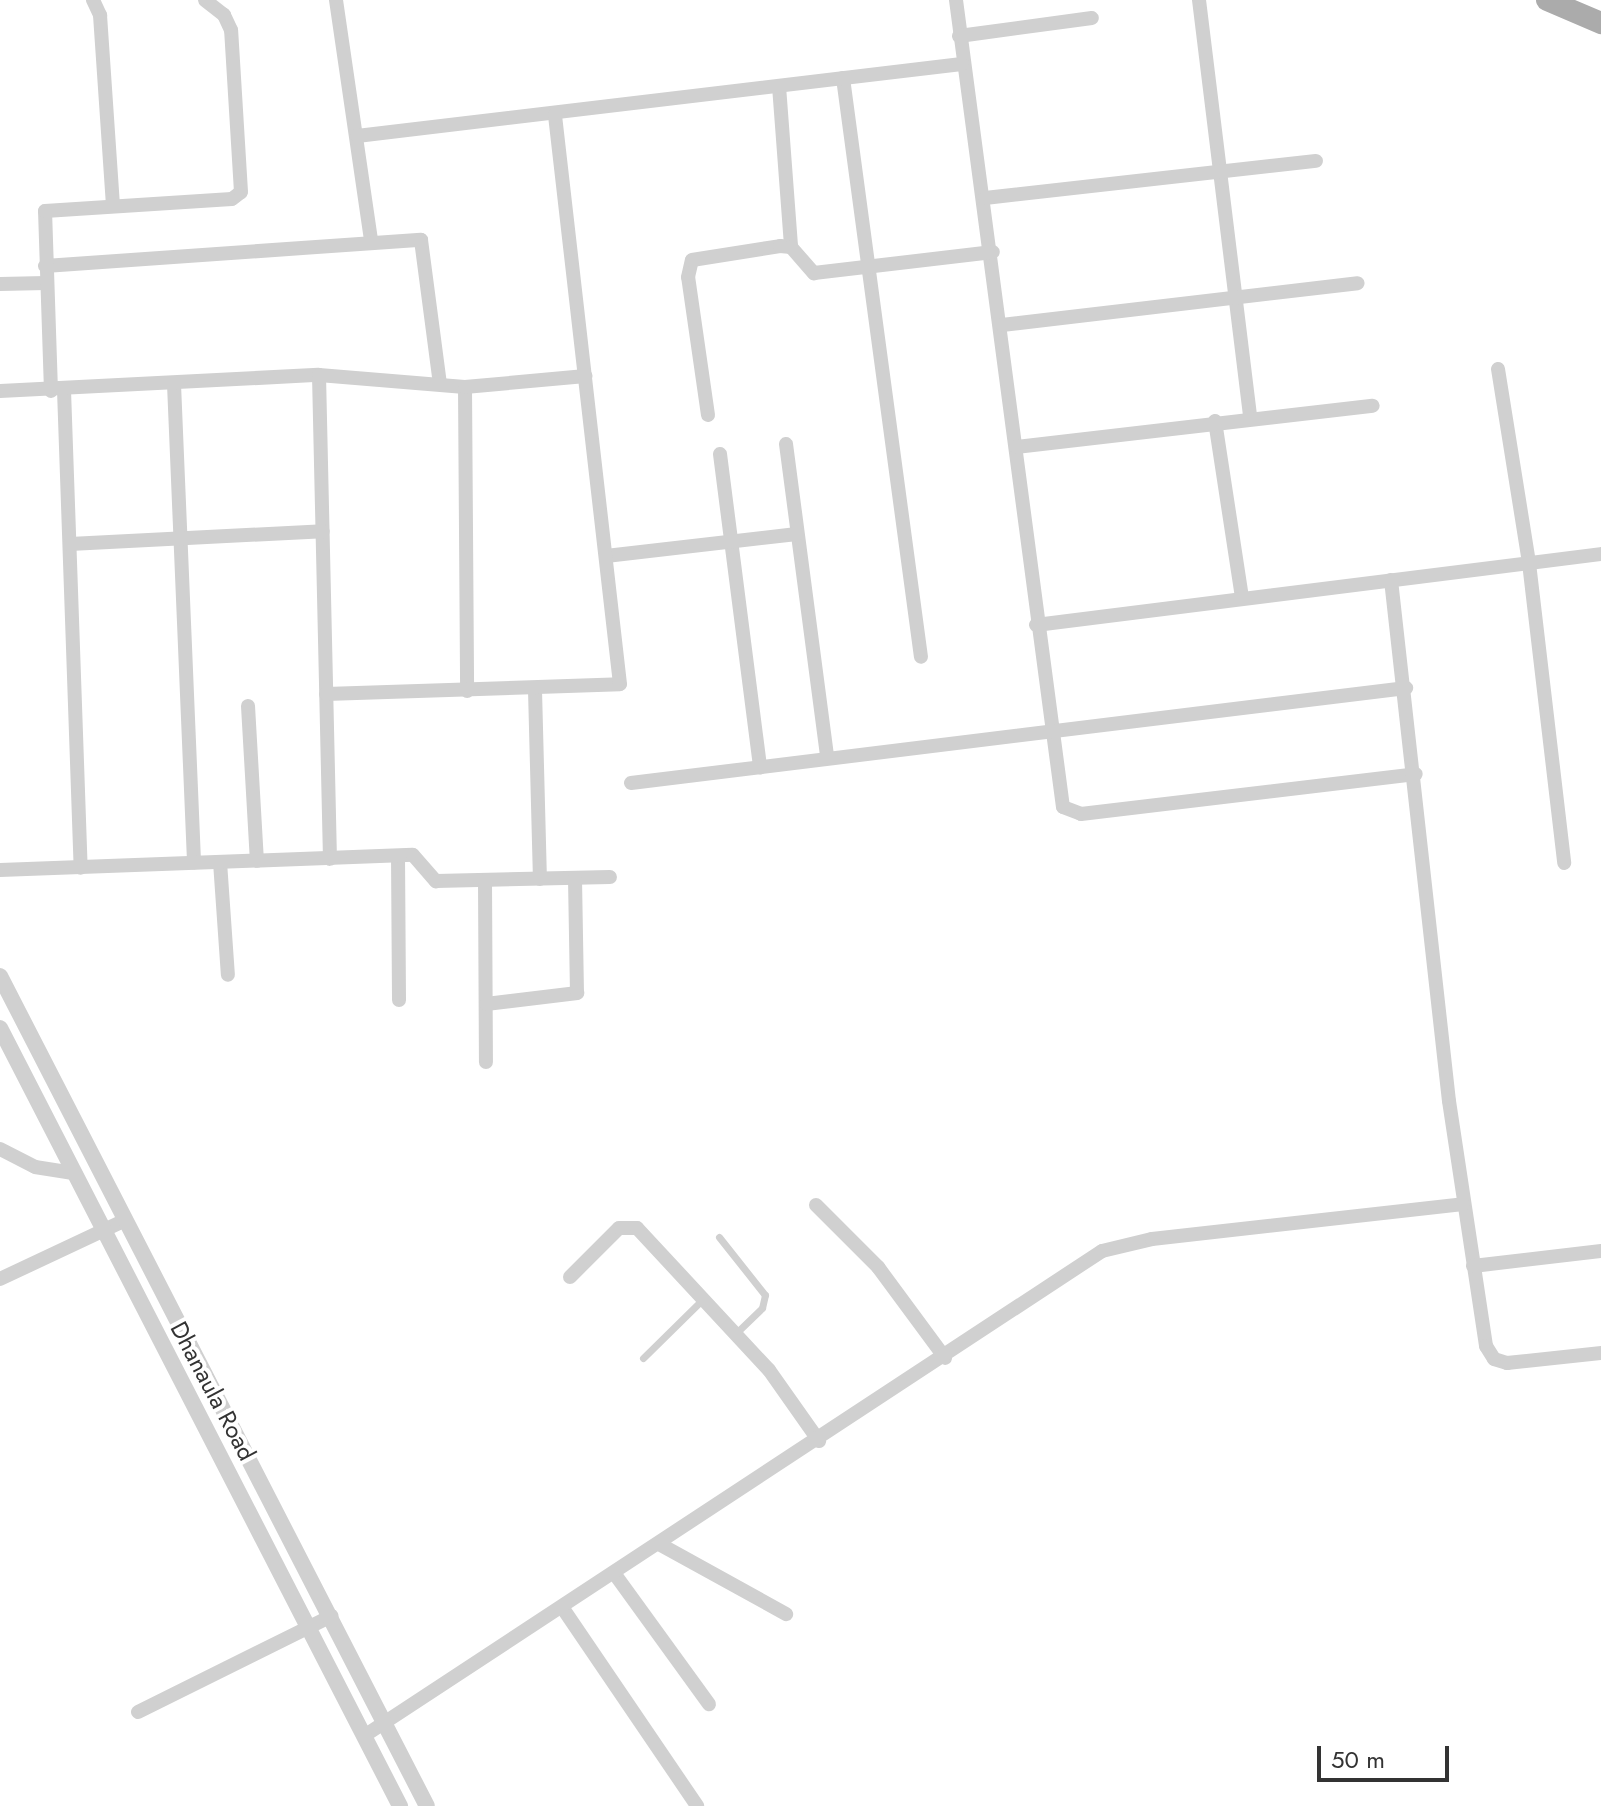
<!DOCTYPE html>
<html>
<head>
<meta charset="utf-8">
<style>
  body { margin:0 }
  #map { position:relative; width:1601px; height:1806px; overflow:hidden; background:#fff; font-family:Jost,sans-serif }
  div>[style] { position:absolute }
  .service>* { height:7px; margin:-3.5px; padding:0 3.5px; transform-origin:3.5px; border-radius:3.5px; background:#d0d0d0 }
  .minor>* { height:14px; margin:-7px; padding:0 7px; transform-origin:7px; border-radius:7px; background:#d0d0d0 }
  .tertiary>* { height:16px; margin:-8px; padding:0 8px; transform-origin:8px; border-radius:8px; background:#d0d0d0 }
  .primary>* { height:22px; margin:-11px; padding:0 11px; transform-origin:11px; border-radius:11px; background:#ababab }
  span { translate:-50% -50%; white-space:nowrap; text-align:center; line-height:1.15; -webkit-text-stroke:8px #fff; paint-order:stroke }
  .street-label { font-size:24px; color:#333 }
  .scale { position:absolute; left:1317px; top:1746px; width:132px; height:36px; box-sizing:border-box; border:4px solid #333; border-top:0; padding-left:10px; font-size:24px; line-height:28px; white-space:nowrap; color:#333; -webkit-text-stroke:6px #fff; paint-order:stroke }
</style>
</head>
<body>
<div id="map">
  <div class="service">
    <i style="left:719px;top:1237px;width:74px;rotate:51.6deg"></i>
    <i style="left:765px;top:1295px;width:13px;rotate:103deg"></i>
    <i style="left:762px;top:1308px;width:36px;rotate:136deg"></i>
    <i style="left:643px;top:1358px;width:83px;rotate:-44.5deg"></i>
  </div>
  <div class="minor">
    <i style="left:93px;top:0;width:17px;rotate:65deg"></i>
    <i style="left:100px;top:15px;width:190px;rotate:86.1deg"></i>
    <i style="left:336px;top:0;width:244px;rotate:81.7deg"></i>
    <i style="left:956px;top:0;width:814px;rotate:82.45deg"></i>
    <i style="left:1063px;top:807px;width:19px;rotate:21deg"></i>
    <i style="left:1081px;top:814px;width:337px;rotate:-6.8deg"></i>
    <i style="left:1199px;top:0;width:420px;rotate:83deg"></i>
    <i style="left:959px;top:36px;width:134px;rotate:-7.7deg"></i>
    <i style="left:843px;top:78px;width:584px;rotate:82.33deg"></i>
    <i style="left:779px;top:86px;width:161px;rotate:85.7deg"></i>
    <i style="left:357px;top:136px;width:609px;rotate:-6.79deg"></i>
    <i style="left:985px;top:198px;width:333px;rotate:-6.4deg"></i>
    <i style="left:45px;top:266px;width:377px;rotate:-4deg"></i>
    <i style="left:421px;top:240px;width:145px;rotate:82.5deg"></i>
    <i style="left:0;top:284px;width:46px;rotate:-1.2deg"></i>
    <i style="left:1002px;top:325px;width:358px;rotate:-6.7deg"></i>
    <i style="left:1498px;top:369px;width:196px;rotate:80.9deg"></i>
    <i style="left:1529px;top:563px;width:302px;rotate:83.3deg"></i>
    <i style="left:319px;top:375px;width:484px;rotate:88.7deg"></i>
    <i style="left:174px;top:384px;width:479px;rotate:87.6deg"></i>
    <i style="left:465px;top:387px;width:304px;rotate:89.6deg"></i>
    <i style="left:64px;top:390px;width:478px;rotate:88deg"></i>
    <i style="left:0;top:391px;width:319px;rotate:-2.9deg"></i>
    <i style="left:319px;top:375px;width:146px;rotate:4.7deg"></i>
    <i style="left:465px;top:387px;width:121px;rotate:-5.2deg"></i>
    <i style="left:51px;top:391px;width:180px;rotate:-91.9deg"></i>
    <i style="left:45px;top:211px;width:187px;rotate:-3.7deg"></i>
    <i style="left:232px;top:199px;width:11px;rotate:-38deg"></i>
    <i style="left:241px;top:192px;width:162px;rotate:-93.5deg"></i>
    <i style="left:231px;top:30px;width:17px;rotate:-115deg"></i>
    <i style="left:224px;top:15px;width:24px;rotate:-142deg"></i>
    <i style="left:708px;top:415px;width:139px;rotate:-98.2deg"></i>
    <i style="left:688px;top:277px;width:17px;rotate:-77deg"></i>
    <i style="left:692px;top:260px;width:89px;rotate:-9deg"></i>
    <i style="left:780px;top:246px;width:11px;rotate:5deg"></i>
    <i style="left:791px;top:247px;width:35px;rotate:49deg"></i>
    <i style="left:814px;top:273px;width:180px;rotate:-6.7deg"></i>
    <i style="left:1215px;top:421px;width:179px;rotate:81.3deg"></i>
    <i style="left:786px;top:444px;width:316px;rotate:82.5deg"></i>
    <i style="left:1016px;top:447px;width:359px;rotate:-6.6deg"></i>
    <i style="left:720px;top:454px;width:316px;rotate:82.7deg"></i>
    <i style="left:70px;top:544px;width:253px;rotate:-2.9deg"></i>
    <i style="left:606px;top:556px;width:192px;rotate:-6.6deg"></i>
    <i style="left:1391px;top:580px;width:524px;rotate:83.65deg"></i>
    <i style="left:1449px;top:1101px;width:248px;rotate:81.4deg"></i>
    <i style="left:1486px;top:1346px;width:15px;rotate:58deg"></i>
    <i style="left:1494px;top:1359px;width:14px;rotate:17deg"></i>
    <i style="left:1507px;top:1363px;width:95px;rotate:-6.1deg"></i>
    <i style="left:1036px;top:625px;width:569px;rotate:-7.16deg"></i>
    <i style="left:535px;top:690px;width:189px;rotate:88.5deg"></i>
    <i style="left:326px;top:694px;width:294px;rotate:-1.9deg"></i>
    <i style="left:620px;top:684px;width:573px;rotate:-96.52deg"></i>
    <i style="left:248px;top:706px;width:155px;rotate:86.7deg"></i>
    <i style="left:631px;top:783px;width:781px;rotate:-6.99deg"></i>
    <i style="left:398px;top:856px;width:144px;rotate:89.6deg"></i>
    <i style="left:220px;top:862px;width:113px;rotate:86deg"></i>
    <i style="left:0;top:870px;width:413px;rotate:-2.1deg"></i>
    <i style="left:413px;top:855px;width:35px;rotate:49deg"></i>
    <i style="left:436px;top:881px;width:174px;rotate:-1.3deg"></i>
    <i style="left:485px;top:881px;width:181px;rotate:89.7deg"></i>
    <i style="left:486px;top:1004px;width:92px;rotate:-6.9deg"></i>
    <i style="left:577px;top:993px;width:115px;rotate:-91deg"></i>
    <i style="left:0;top:1149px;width:39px;rotate:27deg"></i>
    <i style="left:35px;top:1167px;width:37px;rotate:9deg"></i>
    <i style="left:816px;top:1205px;width:88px;rotate:45deg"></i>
    <i style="left:878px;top:1267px;width:113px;rotate:53.6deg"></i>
    <i style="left:1473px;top:1266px;width:129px;rotate:-6.7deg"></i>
    <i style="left:570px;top:1277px;width:69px;rotate:-45deg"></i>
    <i style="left:619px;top:1228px;width:18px"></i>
    <i style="left:637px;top:1228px;width:194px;rotate:47.1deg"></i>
    <i style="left:769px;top:1370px;width:87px;rotate:54.8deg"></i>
    <i style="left:0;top:1279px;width:136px;rotate:-25.2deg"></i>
    <i style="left:661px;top:1545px;width:143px;rotate:28.9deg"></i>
    <i style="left:614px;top:1573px;width:162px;rotate:54.1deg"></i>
    <i style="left:564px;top:1610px;width:237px;rotate:55.8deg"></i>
    <i style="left:138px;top:1712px;width:216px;rotate:-26.4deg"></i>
    <i style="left:364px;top:1736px;width:883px;rotate:-33.31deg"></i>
    <i style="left:1102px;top:1251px;width:51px;rotate:-13.5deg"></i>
    <i style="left:1152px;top:1239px;width:313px;rotate:-6.4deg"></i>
  </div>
  <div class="tertiary">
    <i style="left:0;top:976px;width:933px;rotate:62.78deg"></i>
    <i style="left:0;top:1028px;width:875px;rotate:62.79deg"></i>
  </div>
  <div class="primary">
    <i style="left:1547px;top:0;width:59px;rotate:23.1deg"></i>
  </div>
  <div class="street-label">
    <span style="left:213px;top:1391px;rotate:62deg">Dhanaula Road</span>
  </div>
  <div class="scale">50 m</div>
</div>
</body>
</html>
